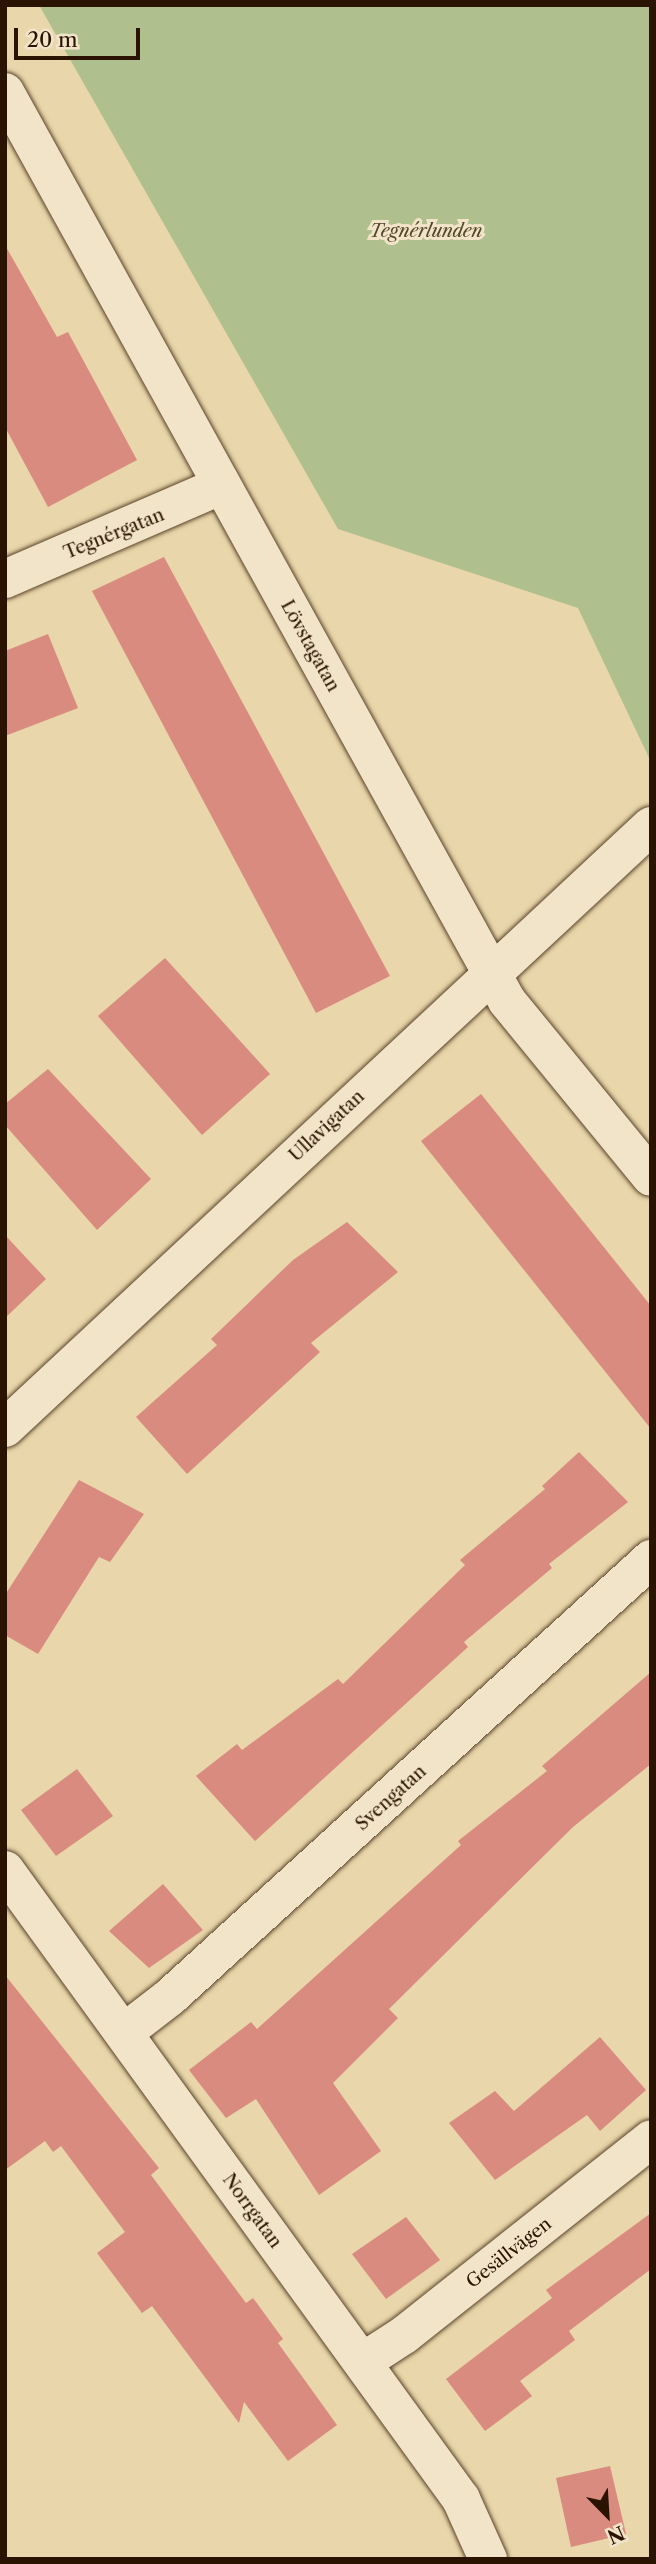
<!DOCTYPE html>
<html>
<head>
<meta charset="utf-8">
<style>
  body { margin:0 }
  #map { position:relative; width:656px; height:2564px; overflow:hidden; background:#e9d6aa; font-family:"Libre Caslon Text",serif }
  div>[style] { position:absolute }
  .green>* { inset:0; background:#b0bf8e }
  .building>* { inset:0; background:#d88b7e }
  .roads { filter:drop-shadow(0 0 2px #5a442a) drop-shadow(0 0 2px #5a442a) }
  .minor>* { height:38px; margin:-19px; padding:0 19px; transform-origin:19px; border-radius:19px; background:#f1e4c8 }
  span { translate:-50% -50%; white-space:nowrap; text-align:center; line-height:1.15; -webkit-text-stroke:6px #f1e4c8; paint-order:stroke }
  .park-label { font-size:18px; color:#52472b; font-style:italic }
  .street-label { font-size:18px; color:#2a1300 }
  .frame { position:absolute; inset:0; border:7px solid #2a1300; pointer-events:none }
  .north { position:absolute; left:572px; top:2480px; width:70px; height:70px; -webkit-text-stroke:5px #f1e4c8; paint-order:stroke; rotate:156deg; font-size:19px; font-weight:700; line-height:28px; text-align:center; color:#2a1300 }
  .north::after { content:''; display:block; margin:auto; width:24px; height:32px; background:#2a1300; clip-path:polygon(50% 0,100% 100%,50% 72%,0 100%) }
  .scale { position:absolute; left:14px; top:28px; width:126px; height:32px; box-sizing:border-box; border:4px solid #2a1300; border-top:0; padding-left:9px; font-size:21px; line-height:24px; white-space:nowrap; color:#2a1300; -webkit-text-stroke:5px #f1e4c8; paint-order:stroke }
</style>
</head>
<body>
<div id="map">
  <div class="green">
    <i style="clip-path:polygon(39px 5px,651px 5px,651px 762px,578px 608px,338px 529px)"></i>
  </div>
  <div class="building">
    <i style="clip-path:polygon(5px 245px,57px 337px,68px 332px,137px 460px,48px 507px,5px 427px)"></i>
    <i style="clip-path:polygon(164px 557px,390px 976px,316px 1013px,92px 591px)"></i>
    <i style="clip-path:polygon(48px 634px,78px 708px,5px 736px,5px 651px)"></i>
    <i style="clip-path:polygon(165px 958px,270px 1074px,202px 1135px,98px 1016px)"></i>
    <i style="clip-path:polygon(48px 1069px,151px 1179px,97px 1230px,5px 1125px,5px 1104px)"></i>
    <i style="clip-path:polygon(481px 1094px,651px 1306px,651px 1429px,421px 1141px)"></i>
    <i style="clip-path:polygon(347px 1222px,398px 1272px,311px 1343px,320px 1352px,187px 1474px,136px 1417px,217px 1345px,211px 1339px,293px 1260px)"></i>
    <i style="clip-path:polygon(5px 1235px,46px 1279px,5px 1318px)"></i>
    <i style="clip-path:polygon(579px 1452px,628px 1502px,549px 1564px,552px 1568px,464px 1642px,468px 1647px,255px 1841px,196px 1776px,237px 1744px,242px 1750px,338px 1679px,343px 1684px,465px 1565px,460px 1560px,545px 1489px,542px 1486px)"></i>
    <i style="clip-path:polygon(79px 1480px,144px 1514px,110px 1562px,99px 1557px,38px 1654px,5px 1635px,5px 1595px)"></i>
    <i style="clip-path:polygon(651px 1672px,651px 1764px,573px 1827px,389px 2009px,398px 2018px,333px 2083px,381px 2151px,319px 2195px,256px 2099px,226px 2118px,189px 2070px,251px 2022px,257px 2029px,461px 1845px,458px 1841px,547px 1771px,542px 1766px)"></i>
    <i style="clip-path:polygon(77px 1769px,113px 1816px,56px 1856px,21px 1810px)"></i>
    <i style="clip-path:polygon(163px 1884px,203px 1930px,149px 1968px,109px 1931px)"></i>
    <i style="clip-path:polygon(5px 1975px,159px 2168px,151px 2175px,246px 2303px,253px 2298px,283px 2339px,278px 2343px,337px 2425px,288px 2461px,244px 2402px,239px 2423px,152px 2306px,142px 2313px,97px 2253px,125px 2232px,61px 2146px,53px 2152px,45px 2141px,5px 2170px)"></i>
    <i style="clip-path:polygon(600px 2037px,646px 2090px,600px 2131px,587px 2115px,495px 2180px,449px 2123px,495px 2091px,514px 2111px)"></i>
    <i style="clip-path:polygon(651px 2213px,651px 2269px,569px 2331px,575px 2340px,520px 2381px,532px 2396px,485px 2431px,446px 2379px,552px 2298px,546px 2290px)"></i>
    <i style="clip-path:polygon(406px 2217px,440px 2260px,386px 2299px,352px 2254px)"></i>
    <i style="clip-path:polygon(610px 2466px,626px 2534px,571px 2547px,556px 2478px)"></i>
  </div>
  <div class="roads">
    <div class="minor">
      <i style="left:5px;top:92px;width:1038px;rotate:61.09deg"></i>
      <i style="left:507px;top:1001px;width:227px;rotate:50.7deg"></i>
      <i style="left:5px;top:579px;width:234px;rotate:-23.4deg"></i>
      <i style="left:5px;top:1428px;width:883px;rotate:-42.98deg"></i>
      <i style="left:5px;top:1870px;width:777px;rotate:54.06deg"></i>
      <i style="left:461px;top:2499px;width:66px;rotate:65.8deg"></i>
      <i style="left:126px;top:2031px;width:56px;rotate:-37.7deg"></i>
      <i style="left:170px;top:1997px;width:651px;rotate:-42.32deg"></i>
      <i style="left:364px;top:2361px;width:48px;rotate:-33deg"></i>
      <i style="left:404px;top:2335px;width:315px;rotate:-38.4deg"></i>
    </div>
  </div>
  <div class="park-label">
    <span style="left:426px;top:231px">Tegnérlunden</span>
  </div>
  <div class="street-label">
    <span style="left:114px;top:534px;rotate:-22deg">Tegnérgatan</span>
    <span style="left:310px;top:646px;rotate:61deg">Lövstagatan</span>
    <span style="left:327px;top:1126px;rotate:-43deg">Ullavigatan</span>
    <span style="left:391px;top:1798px;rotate:-42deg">Svengatan</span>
    <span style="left:252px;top:2211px;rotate:54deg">Norrgatan</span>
    <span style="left:509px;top:2253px;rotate:-38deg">Gesällvägen</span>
  </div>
  <div class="frame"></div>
  <div class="north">N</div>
  <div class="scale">20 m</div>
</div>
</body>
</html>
